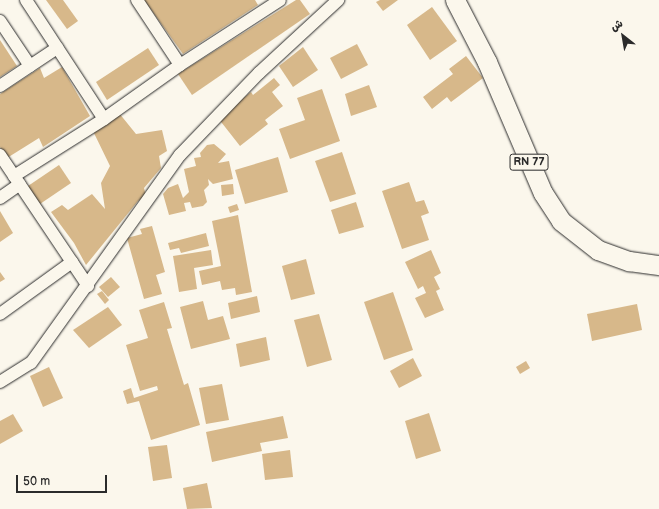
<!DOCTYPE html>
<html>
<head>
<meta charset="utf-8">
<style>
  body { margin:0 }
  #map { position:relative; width:659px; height:509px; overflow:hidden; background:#fbf7ec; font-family:"Balsamiq Sans","Playpen Sans Arabic",sans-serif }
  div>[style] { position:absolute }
  .building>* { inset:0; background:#d7b88a }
  .roads { filter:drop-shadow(0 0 1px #2b2b2b) drop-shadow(0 0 1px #2b2b2b) }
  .street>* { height:12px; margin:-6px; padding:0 6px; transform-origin:6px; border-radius:6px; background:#fbf7ec }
  .primary>* { height:19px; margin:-9.5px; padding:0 9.5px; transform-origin:9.5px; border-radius:9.5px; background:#fbf7ec }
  span { translate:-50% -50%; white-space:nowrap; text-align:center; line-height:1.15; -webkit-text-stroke:3.5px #fbf7ec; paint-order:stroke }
  .shield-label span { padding:1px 3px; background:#fbf7ec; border:1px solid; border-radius:3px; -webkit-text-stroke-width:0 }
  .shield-label { font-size:11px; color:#2b2b2b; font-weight:700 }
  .north { position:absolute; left:603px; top:16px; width:40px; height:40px; -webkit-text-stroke:3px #fbf7ec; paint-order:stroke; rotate:329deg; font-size:11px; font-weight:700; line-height:16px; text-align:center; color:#2b2b2b }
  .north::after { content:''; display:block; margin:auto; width:14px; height:18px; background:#2b2b2b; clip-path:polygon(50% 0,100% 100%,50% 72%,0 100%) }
  .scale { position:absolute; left:16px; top:475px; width:91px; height:18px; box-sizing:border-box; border:2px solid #2b2b2b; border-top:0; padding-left:5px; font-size:12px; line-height:14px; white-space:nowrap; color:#2b2b2b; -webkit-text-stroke:3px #fbf7ec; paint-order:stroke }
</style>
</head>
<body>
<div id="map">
  <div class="building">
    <i style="clip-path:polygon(46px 0,63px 0,78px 21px,67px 29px)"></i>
    <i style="clip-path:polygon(144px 0,255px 0,258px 5px,183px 54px)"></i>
    <i style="clip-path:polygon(296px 0,300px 0,310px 14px,192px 95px,178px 74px)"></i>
    <i style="clip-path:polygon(380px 0,398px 0,383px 11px,376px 2px)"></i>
    <i style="clip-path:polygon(432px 7px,457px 41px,430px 60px,407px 25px)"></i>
    <i style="clip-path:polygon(0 40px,17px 66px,0 77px)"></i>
    <i style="clip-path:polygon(357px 44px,368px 65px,341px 79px,330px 58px)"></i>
    <i style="clip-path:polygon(303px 47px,318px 70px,293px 87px,279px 66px)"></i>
    <i style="clip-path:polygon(148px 48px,159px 65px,107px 100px,96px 82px)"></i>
    <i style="clip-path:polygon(466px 56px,483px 78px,451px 102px,447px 97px,432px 109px,423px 97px,453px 74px,449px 69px)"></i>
    <i style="clip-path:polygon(62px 67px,90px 116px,43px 147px,39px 138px,7px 158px,0 147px,0 94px,40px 68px,44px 78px)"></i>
    <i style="clip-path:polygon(274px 78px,280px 85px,272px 92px,283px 106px,265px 120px,268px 124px,240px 146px,218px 118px,251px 92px,253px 95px)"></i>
    <i style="clip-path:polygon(369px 85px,377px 107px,351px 116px,345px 94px)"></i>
    <i style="clip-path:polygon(322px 89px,340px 141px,290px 159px,279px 129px,305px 120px,297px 98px)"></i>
    <i style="clip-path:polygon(119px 113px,136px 134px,162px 130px,167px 151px,159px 156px,161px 168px,144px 188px,146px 196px,138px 201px,86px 265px,74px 243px,51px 212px,62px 205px,68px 210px,92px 194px,105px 209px,101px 183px,110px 166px,92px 129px)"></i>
    <i style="clip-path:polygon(214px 144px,226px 154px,218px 163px,229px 161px,233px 179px,213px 184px,208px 179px,209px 185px,204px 190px,207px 202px,203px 206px,192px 208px,190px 202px,184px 203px,186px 211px,169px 215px,163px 194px,168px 188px,178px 184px,183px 198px,189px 192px,184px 169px,196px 166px,194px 158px,201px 157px,200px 153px,207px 145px)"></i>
    <i style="clip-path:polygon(342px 152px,356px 194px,330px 202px,315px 161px)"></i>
    <i style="clip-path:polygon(278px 157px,288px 192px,245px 204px,235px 170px)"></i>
    <i style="clip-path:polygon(59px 165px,71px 183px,40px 204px,28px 186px)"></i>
    <i style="clip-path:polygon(409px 182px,416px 202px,424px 200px,429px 213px,421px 216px,429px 240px,402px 249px,382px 191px)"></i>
    <i style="clip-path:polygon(233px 184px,234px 194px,222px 196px,221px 185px)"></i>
    <i style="clip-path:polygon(356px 202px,364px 227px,339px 234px,331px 210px)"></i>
    <i style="clip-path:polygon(237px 204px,239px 210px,230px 213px,228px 207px)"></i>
    <i style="clip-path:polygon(0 211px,13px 233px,0 242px)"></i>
    <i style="clip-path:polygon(238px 215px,252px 292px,236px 295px,235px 288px,222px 290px,220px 281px,202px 285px,199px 271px,221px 266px,212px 221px)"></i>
    <i style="clip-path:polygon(152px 226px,165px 272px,156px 275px,162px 294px,144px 299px,127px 238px,142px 234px,140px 229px)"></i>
    <i style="clip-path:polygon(206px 233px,209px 246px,181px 253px,179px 248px,170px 250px,168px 243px)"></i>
    <i style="clip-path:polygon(211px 250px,213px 265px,194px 268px,197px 289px,179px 292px,173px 256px)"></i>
    <i style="clip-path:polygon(431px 250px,441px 273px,434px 277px,440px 289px,436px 291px,444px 310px,425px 318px,415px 298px,426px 293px,423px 286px,418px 289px,405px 262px)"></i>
    <i style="clip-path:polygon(306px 259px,315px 294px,291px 300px,282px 266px)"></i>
    <i style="clip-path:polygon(0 272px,5px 279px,0 282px)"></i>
    <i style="clip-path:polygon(111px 277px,120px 287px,108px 297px,99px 287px)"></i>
    <i style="clip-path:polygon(102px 291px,109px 300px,105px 304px,97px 294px)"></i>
    <i style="clip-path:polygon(393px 292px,413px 350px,384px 360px,364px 302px)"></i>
    <i style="clip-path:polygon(257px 296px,260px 312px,231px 319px,228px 303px)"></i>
    <i style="clip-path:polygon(203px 301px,208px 320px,223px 316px,230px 339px,191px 349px,180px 307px)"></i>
    <i style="clip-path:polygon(164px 302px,172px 328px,167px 329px,184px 385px,188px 383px,200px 425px,151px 440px,139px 401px,127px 404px,123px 391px,131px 388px,134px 398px,158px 390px,157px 386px,140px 391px,126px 345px,148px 338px,139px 310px)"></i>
    <i style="clip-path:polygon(637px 304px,642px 330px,592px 341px,587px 314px)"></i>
    <i style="clip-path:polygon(108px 307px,122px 325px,89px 348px,73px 330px)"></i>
    <i style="clip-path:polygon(319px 314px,332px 360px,307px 367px,294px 320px)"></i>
    <i style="clip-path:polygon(266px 337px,270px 360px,240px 367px,236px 344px)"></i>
    <i style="clip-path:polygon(413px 358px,422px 376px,399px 388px,390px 371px)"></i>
    <i style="clip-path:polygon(526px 361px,530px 368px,520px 374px,516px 367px)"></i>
    <i style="clip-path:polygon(49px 367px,63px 398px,43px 407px,30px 376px)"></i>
    <i style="clip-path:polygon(222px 384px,229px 420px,206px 424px,199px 388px)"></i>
    <i style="clip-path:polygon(429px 413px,441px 451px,416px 459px,405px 421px)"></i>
    <i style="clip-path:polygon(13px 414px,23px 431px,0 444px,0 421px)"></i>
    <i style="clip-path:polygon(283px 416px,288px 438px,260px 443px,262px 451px,212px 462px,206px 432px)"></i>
    <i style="clip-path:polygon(167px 445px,172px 478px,153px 481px,148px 447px)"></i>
    <i style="clip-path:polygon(290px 450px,293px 477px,265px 480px,262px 454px)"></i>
    <i style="clip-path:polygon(207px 483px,212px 508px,187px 509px,183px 488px)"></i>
  </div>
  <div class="roads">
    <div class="street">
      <i style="left:26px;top:0;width:142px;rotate:56.8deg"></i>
      <i style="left:137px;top:0;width:78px;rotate:56.5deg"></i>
      <i style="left:0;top:21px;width:54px;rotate:56.3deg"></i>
      <i style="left:0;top:86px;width:69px;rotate:-33.7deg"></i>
      <i style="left:0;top:155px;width:158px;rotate:56.1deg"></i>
      <i style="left:14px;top:176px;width:107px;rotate:-32.3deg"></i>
      <i style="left:104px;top:119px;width:93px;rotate:-35.4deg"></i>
      <i style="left:180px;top:65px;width:119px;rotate:-33deg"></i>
      <i style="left:0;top:198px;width:24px;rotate:-35deg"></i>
      <i style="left:0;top:314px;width:89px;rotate:-35.8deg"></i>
      <i style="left:0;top:382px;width:36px;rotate:-32deg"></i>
      <i style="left:31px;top:363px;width:256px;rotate:-54.4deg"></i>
      <i style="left:180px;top:155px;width:114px;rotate:-46.1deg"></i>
      <i style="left:259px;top:73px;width:108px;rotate:-42.7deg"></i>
    </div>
    <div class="primary">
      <i style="left:455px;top:0;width:70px;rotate:62.7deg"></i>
      <i style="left:487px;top:62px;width:142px;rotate:66.9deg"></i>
      <i style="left:543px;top:193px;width:33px;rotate:57deg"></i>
      <i style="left:561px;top:221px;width:47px;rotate:38.1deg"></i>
      <i style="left:598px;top:250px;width:33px;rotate:20deg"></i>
      <i style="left:629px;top:261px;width:30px;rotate:8deg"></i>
    </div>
  </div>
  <div class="shield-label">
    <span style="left:529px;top:162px">RN 77</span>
  </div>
  <div class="north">ش</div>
  <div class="scale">50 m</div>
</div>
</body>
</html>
